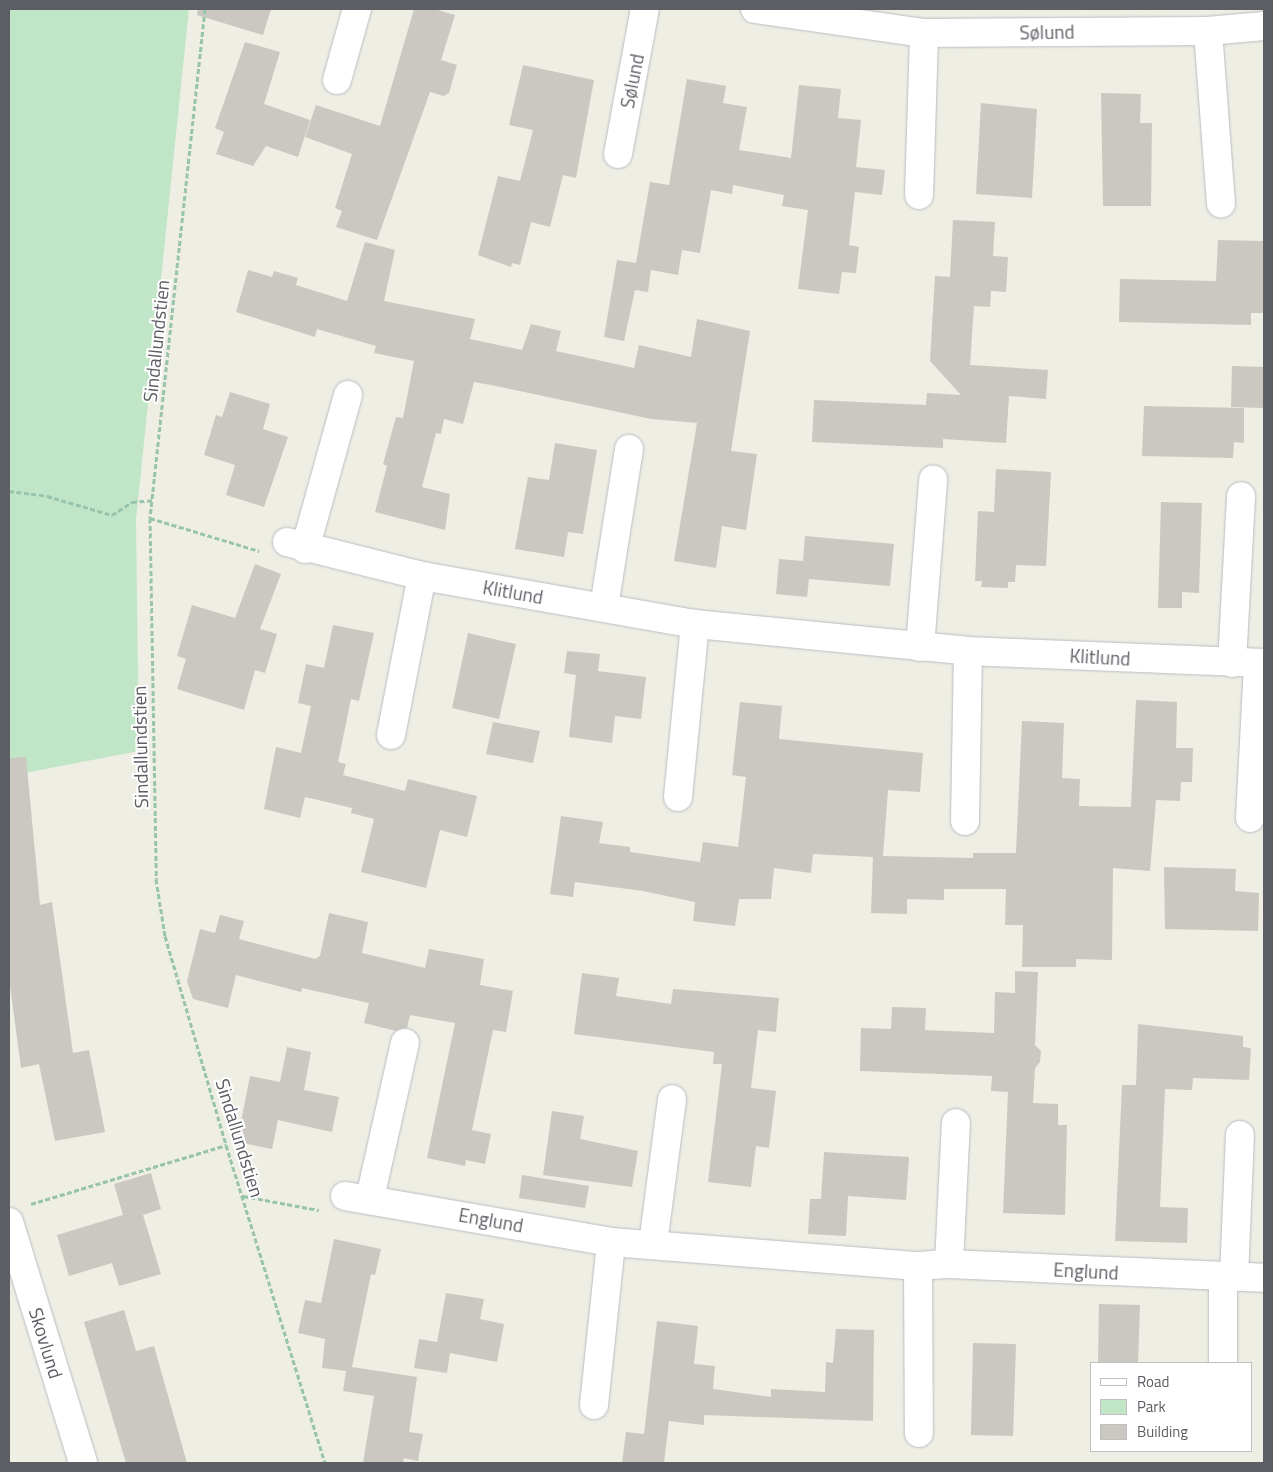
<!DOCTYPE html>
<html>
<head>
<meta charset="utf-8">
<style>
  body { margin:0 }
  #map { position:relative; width:1273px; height:1472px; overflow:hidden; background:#eeeee4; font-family:"Titillium Web",sans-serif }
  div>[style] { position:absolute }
  .green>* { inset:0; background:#c0e6c7 }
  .building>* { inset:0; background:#cac8c1 }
  .path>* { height:3px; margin-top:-1.5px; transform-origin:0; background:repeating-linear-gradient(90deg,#98c4ac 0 5px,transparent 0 7.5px) }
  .roads { filter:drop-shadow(0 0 1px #bbbcc2) drop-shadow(0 0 1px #bbbcc2) }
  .minor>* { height:28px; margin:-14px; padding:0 14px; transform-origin:14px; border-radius:14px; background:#fff }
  span { translate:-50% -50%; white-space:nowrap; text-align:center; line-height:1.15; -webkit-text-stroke:4px #fff; paint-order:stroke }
  .street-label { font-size:19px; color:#5c5e64 }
  .frame { position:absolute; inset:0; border:10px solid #5c5e64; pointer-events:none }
  .legend { position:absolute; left:1090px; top:1362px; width:162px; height:90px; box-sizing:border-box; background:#fff; border:1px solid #bebfc1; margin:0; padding:6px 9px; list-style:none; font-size:15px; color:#5c5e64 }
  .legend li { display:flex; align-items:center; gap:10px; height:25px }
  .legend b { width:25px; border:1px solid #bebfc1 }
</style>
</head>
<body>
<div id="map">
  <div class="green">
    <i style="clip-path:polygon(9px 9px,189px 9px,136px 520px,139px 751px,9px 776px)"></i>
  </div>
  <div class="building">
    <i style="clip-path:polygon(198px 9px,271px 9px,263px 35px,197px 15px)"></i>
    <i style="clip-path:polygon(414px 9px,434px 9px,455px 15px,441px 60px,457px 65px,449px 93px,444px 96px,430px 92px,377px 240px,336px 227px,342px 211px,335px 208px,352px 154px,305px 137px,316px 105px,380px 126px)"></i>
    <i style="clip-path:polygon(245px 42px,280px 52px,264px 104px,310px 120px,298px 157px,266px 146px,253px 166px,216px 154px,224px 132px,215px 128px)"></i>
    <i style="clip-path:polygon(523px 65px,594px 80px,576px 178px,563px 175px,550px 227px,531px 222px,520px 265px,512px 263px,511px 267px,478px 255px,498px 176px,520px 181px,533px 130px,509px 125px)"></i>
    <i style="clip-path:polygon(687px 79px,726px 86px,723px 103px,747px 107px,739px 150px,791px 158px,799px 85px,841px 89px,838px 118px,861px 120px,856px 167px,885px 170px,882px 195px,855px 192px,849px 245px,859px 247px,856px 273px,842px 272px,839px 294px,798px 289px,808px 210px,782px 206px,784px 195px,733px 185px,732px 194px,711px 190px,700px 253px,682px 250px,678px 275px,651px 270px,648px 292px,635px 290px,624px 341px,604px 337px,617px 260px,636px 263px,650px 182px,669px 185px)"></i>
    <i style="clip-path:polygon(1101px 93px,1141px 94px,1140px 123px,1152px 123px,1151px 206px,1103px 206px)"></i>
    <i style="clip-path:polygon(981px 103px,1037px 109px,1032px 198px,976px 194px)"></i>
    <i style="clip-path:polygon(953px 220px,995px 222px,993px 256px,1008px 257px,1006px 292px,991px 291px,990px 307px,974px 306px,970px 365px,1048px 370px,1046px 399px,1009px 396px,1006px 443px,943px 439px,943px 448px,812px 442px,814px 400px,926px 405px,927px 393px,961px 395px,930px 361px,935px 276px,950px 277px)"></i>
    <i style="clip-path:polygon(1218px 240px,1264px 241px,1264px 313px,1251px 313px,1251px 325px,1119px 322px,1120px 279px,1216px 281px)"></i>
    <i style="clip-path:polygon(365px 242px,395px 250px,384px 301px,475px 319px,470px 339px,522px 350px,531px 324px,561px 331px,556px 351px,634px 368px,639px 345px,691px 357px,697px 319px,750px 331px,731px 451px,757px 454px,746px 530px,722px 526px,716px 568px,674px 561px,697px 423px,651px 419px,496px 386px,474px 382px,463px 424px,444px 419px,441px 434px,436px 433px,422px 487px,450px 494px,445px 530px,375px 512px,387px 466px,383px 464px,396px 417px,403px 418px,414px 361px,374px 353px,376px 346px,317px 329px,315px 337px,236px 312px,248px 270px,272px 277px,274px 271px,298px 278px,296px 285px,347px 301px)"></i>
    <i style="clip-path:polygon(1232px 366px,1264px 367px,1264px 408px,1231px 407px)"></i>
    <i style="clip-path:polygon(230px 392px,270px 404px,263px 429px,288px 437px,264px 507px,226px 495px,235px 465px,204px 455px,216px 415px,222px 417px)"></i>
    <i style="clip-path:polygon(1144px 406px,1244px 408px,1244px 443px,1234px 442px,1233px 458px,1142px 456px)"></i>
    <i style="clip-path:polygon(555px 443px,597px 450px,583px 534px,568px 532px,564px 557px,515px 549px,528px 477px,549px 480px)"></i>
    <i style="clip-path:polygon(996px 469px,1051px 472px,1046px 566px,1016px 565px,1015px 582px,1008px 582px,1008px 588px,981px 587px,982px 581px,975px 581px,978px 511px,994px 512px)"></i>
    <i style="clip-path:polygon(1161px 502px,1202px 503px,1199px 593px,1182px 592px,1182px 608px,1158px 608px)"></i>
    <i style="clip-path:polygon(805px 536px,894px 544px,890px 586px,809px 579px,807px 597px,776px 594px,779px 559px,803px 561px)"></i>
    <i style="clip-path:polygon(255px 564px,281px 574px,260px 629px,277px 634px,265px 673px,255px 670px,244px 710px,177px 689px,186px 659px,177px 656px,192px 605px,235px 618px)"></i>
    <i style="clip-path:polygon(333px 625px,374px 633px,359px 701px,351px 699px,338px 762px,346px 764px,343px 775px,405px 791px,408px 779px,477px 796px,467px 837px,440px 830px,426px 888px,361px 872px,374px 819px,351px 813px,352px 808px,305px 797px,300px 818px,264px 809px,276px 747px,301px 753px,311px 706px,298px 703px,306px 664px,324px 668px)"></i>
    <i style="clip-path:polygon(468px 633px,516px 644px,499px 719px,452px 708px)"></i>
    <i style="clip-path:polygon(567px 651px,600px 654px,598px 671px,646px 677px,641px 719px,615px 716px,612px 743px,569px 737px,576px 675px,564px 673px)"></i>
    <i style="clip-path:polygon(1136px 700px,1177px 702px,1176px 748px,1193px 748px,1192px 782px,1181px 782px,1180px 801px,1156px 800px,1150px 871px,1113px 868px,1112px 960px,1076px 959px,1076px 967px,1022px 967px,1023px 925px,1005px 925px,1006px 889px,944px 889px,944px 900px,907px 899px,907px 914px,871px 913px,873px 857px,813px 854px,811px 873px,774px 868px,771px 899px,739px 899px,735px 926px,693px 921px,695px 902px,643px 891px,575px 882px,573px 897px,550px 894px,561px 816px,603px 822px,599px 843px,630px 847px,630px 852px,700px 862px,703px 842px,738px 847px,746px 777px,732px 775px,740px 702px,782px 706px,779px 739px,923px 753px,920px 792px,888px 790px,883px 856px,973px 858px,973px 853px,1016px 853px,1022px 721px,1064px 723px,1062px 778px,1080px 779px,1079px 806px,1131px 807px)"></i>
    <i style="clip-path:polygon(493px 722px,540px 731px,533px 763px,486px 754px)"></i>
    <i style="clip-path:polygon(26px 757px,40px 905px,52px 902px,73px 1053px,89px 1050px,105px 1132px,55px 1141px,39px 1064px,21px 1068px,9px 978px,9px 758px)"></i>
    <i style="clip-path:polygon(1164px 867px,1236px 869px,1235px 891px,1259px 893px,1258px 931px,1165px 929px)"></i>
    <i style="clip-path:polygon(329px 913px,368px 922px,362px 953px,425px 968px,429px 949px,484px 959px,480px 985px,513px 991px,506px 1032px,493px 1030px,472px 1130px,491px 1134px,485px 1164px,466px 1160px,465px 1166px,427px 1158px,455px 1023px,410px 1015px,407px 1028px,396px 1031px,364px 1023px,369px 1003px,302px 988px,301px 992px,236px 975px,228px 1008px,193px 999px,187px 981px,200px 929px,215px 933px,220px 915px,244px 921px,239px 939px,315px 959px,320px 956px)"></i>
    <i style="clip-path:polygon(1015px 971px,1038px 972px,1035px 1045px,1041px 1051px,1040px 1062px,1035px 1068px,1033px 1103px,1058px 1104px,1058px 1125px,1067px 1125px,1065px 1215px,1003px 1213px,1008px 1092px,991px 1091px,992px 1076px,860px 1071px,861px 1028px,891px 1029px,892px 1007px,926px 1008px,925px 1030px,994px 1033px,995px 992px,1015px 993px)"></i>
    <i style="clip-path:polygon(582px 973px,619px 978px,616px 996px,671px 1004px,673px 989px,779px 998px,776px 1032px,758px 1030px,751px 1088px,776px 1091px,769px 1148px,756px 1146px,751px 1187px,708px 1182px,722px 1064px,713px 1064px,714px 1052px,574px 1034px)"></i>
    <i style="clip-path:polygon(1138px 1024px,1243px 1036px,1243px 1047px,1251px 1048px,1249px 1080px,1193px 1078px,1192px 1090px,1165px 1089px,1160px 1207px,1188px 1208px,1187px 1243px,1115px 1241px,1122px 1085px,1136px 1085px)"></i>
    <i style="clip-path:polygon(287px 1047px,311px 1052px,304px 1090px,339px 1097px,332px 1132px,278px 1120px,272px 1149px,237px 1142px,250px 1076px,280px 1082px)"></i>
    <i style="clip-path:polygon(552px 1111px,584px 1116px,580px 1139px,638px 1151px,632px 1187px,543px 1175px)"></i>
    <i style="clip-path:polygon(824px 1152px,909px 1157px,906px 1200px,848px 1196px,846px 1236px,808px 1234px,810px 1199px,821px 1199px)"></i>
    <i style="clip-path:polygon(151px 1173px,161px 1209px,143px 1215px,161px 1274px,119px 1286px,112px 1263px,69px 1276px,57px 1235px,123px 1215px,114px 1184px)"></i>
    <i style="clip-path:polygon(522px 1175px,589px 1186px,585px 1208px,519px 1198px)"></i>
    <i style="clip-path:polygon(334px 1239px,381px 1249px,375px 1275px,371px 1274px,352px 1367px,417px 1377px,409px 1432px,423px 1434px,418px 1461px,404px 1458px,403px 1463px,363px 1463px,374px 1396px,343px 1391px,346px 1371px,322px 1368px,325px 1339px,298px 1333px,305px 1300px,321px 1303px)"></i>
    <i style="clip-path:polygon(446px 1293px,484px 1299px,480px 1319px,504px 1324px,497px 1362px,450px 1353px,447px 1373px,414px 1368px,419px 1339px,437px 1342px)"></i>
    <i style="clip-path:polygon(1099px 1304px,1140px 1305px,1138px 1363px,1098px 1363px)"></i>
    <i style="clip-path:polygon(124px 1310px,136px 1351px,154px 1346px,187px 1463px,126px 1463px,84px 1322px)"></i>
    <i style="clip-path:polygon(657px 1321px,698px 1326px,694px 1364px,715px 1366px,713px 1389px,771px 1397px,771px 1389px,825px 1392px,826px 1362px,833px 1363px,836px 1329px,874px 1330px,873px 1421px,704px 1415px,704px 1425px,669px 1421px,664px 1463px,622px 1463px,626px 1432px,644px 1434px)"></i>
    <i style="clip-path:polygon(973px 1343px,1016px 1344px,1013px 1436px,971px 1435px)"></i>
  </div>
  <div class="path">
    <i style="left:205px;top:9px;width:512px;rotate:96.17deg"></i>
    <i style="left:150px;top:518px;width:361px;rotate:89deg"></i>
    <i style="left:156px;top:879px;width:58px;rotate:81deg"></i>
    <i style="left:165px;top:936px;width:218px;rotate:73.7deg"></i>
    <i style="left:226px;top:1145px;width:333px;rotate:72.7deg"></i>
    <i style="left:9px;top:491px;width:38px;rotate:7deg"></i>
    <i style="left:47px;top:496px;width:68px;rotate:16.3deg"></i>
    <i style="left:112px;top:515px;width:24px;rotate:-33deg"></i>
    <i style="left:132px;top:502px;width:21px;rotate:-5deg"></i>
    <i style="left:150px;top:518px;width:114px;rotate:16.8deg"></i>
    <i style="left:243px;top:1196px;width:77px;rotate:10.4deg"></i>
    <i style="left:31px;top:1204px;width:204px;rotate:-16.8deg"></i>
  </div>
  <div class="roads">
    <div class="minor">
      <i style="left:755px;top:9px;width:171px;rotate:8.1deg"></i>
      <i style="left:924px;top:33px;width:284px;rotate:-0.4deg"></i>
      <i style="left:1208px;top:31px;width:56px;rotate:-5.1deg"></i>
      <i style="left:1208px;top:31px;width:173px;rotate:85.7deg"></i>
      <i style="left:337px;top:80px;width:74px;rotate:-74.3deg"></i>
      <i style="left:618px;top:154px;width:147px;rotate:-79.5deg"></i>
      <i style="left:919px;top:195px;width:162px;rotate:-88.2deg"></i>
      <i style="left:287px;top:542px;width:139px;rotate:14.1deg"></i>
      <i style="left:422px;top:576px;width:277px;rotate:10deg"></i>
      <i style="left:695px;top:624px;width:274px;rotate:5.6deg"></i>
      <i style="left:968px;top:651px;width:296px;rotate:2.3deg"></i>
      <i style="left:305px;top:549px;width:160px;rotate:-74.4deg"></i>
      <i style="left:604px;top:607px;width:160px;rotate:-81deg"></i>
      <i style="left:920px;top:647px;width:168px;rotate:-85.5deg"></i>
      <i style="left:1232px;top:663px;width:167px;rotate:-86.9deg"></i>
      <i style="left:391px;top:735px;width:162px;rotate:-79deg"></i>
      <i style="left:678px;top:797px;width:174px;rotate:-84.4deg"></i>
      <i style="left:1250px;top:818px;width:155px;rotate:-87deg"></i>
      <i style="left:965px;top:821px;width:170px;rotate:-89deg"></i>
      <i style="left:345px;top:1196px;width:270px;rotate:9.8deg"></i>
      <i style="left:611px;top:1242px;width:308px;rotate:4.5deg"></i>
      <i style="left:918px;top:1266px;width:31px;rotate:-4deg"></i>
      <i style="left:949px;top:1264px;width:315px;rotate:2.5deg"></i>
      <i style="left:370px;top:1198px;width:159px;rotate:-77.3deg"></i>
      <i style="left:9px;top:1222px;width:252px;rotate:72.9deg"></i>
      <i style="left:653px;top:1244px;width:146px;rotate:-82.5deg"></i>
      <i style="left:949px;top:1264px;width:141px;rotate:-87.2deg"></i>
      <i style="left:918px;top:1266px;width:167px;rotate:89.7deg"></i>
      <i style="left:1234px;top:1277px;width:142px;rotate:-87.6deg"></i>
      <i style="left:1223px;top:1363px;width:84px;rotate:-90deg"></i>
      <i style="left:594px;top:1405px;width:164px;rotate:-84deg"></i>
    </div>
  </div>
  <div class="street-label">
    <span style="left:1047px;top:32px;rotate:-1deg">Sølund</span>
    <span style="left:632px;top:81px;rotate:-79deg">Sølund</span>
    <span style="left:156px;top:341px;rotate:-84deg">Sindallundstien</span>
    <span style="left:513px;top:592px;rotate:10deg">Klitlund</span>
    <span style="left:1100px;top:657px;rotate:3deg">Klitlund</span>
    <span style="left:140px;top:747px;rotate:-91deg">Sindallundstien</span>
    <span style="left:240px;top:1138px;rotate:73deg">Sindallundstien</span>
    <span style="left:491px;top:1220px;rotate:10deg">Englund</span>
    <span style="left:1086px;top:1271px;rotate:3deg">Englund</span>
    <span style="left:46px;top:1343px;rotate:73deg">Skovlund</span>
  </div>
  <div class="frame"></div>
  <ul class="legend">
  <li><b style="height:6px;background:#fff"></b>Road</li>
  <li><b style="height:14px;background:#c0e6c7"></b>Park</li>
  <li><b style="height:14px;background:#cac8c1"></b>Building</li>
  </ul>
</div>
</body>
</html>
